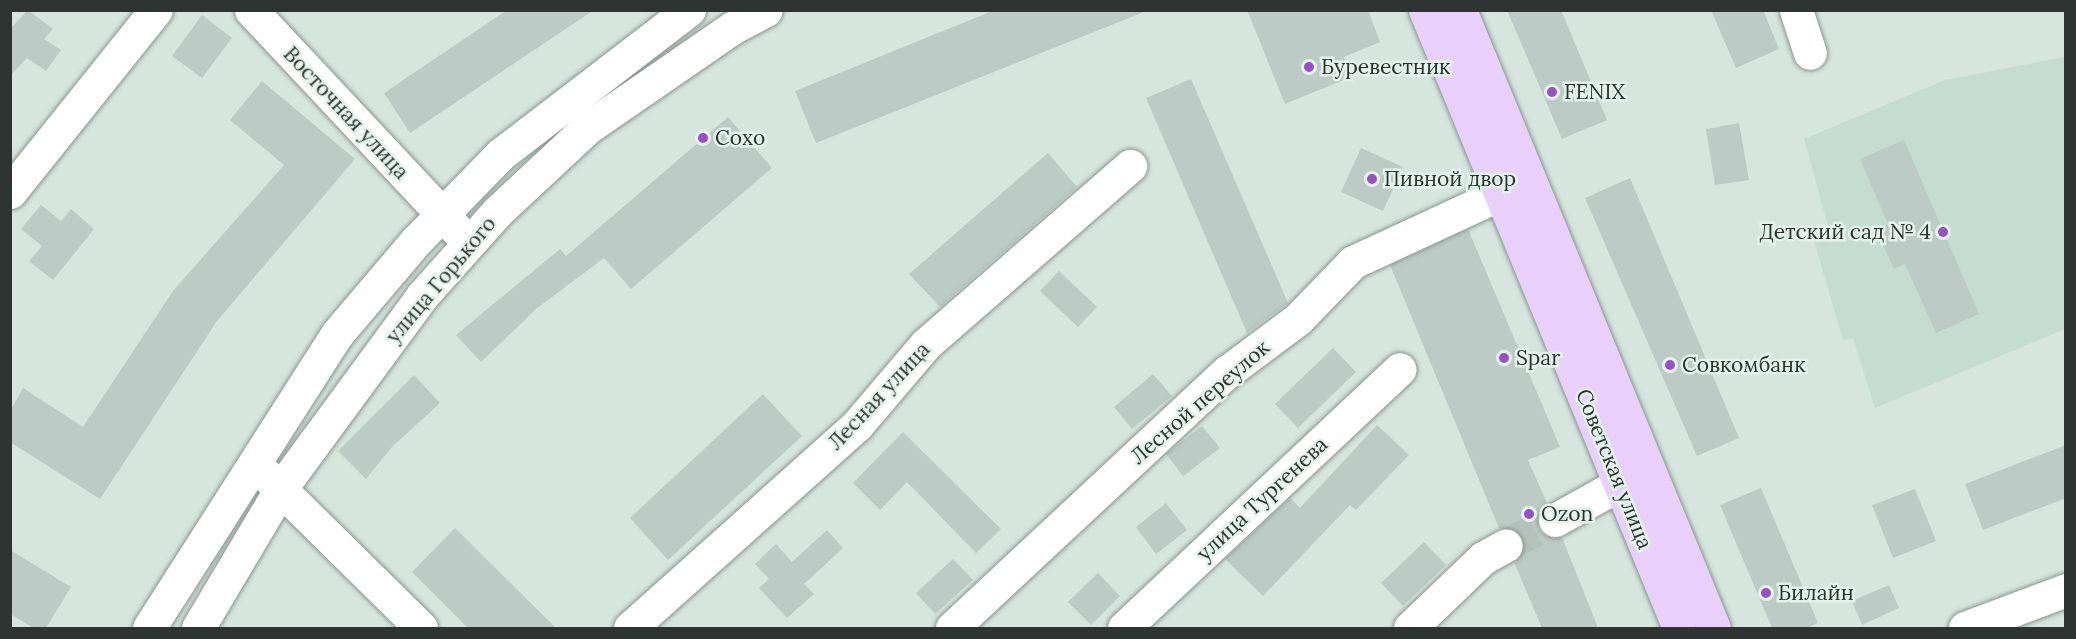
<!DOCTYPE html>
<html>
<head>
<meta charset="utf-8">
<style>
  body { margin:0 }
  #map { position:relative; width:2076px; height:639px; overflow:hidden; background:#d6e6de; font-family:Lora,serif }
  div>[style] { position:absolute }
  .built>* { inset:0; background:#c4dcd1 }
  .building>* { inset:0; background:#bccbc5 }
  .minor-tunnel>* { height:33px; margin-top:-16.5px; transform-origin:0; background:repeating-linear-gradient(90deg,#b4c2bb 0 33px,transparent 0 49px) }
  .roads { filter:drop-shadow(0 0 2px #87968f) drop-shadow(0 0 2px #87968f) }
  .minor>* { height:33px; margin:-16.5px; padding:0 16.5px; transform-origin:16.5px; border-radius:16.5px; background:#fff }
  .major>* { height:33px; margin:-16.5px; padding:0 16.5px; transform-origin:16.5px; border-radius:16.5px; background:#e9d0fa }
  .dots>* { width:16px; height:16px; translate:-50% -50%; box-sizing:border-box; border:3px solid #e3f3ec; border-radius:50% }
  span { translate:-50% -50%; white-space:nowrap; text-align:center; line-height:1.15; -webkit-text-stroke:5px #e3f3ec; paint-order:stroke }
  .poi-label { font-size:21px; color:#2e3431 }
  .left { translate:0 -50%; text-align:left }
  .right { translate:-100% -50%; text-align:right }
  .street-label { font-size:21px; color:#2e3431 }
  .frame { position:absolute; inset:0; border:12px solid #2e3431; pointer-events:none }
</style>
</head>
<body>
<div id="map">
  <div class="built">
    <i style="clip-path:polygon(2065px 57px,2065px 329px,1875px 408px,1853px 338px,1843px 340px,1812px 234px,1829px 229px,1804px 139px,1945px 80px)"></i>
  </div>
  <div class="building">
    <i style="clip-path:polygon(28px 10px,53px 29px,44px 39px,61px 50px,46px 71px,27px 58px,10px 76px,10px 29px)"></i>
    <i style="clip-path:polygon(507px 10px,594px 10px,410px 133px,384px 93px)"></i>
    <i style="clip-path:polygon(995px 10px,1144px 12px,816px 143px,795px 91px)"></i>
    <i style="clip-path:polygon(1247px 10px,1368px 10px,1380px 42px,1344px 57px,1351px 77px,1285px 104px)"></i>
    <i style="clip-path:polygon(1507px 10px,1561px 10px,1607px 120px,1562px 139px)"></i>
    <i style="clip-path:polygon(1711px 10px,1763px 10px,1779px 49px,1736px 68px)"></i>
    <i style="clip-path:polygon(202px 15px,232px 38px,202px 78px,172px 56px)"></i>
    <i style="clip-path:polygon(1191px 79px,1288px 303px,1247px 333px,1146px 98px)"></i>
    <i style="clip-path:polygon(262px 81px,355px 159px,217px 321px,100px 499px,10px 442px,10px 411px,23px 388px,83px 427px,173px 291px,284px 165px,230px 120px)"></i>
    <i style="clip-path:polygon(728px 117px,772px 168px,631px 289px,604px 258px,536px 309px,481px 362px,456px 335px,560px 249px,566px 256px)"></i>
    <i style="clip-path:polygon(1739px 123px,1749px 180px,1715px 185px,1706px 129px)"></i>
    <i style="clip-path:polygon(1904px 140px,1979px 314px,1936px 333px,1905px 264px,1894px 269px,1876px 229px,1888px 224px,1860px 159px)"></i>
    <i style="clip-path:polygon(1361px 148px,1403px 167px,1383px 211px,1341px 192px)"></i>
    <i style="clip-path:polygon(1048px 153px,1077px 187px,940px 307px,909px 274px)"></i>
    <i style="clip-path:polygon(1630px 178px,1739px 438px,1697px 456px,1585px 198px)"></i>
    <i style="clip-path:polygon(41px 205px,61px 221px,71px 209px,94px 229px,53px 280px,29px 261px,42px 246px,21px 229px)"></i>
    <i style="clip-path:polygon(1468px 229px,1560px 447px,1528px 460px,1547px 503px,1539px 511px,1538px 529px,1546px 536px,1562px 537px,1598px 628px,1542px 628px,1514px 562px,1522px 554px,1523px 536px,1515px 529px,1499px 528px,1390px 265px)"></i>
    <i style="clip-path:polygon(1059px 271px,1097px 307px,1078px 327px,1040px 291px)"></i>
    <i style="clip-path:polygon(1333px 348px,1356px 372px,1298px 428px,1275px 404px)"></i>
    <i style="clip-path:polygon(1153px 374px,1172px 396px,1132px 429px,1114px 407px)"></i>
    <i style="clip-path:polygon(414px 375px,440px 403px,392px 447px,366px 479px,338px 451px)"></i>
    <i style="clip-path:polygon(763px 394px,802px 436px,668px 560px,630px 518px)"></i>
    <i style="clip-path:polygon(1377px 425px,1409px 455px,1356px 510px,1350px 505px,1263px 596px,1225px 559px,1290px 498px,1300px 508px)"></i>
    <i style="clip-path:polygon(1202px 426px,1220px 448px,1183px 476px,1166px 454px)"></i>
    <i style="clip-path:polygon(903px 432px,1001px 529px,976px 553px,907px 482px,880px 510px,853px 483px)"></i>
    <i style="clip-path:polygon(2066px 445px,2066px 498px,1983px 530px,1965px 484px)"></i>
    <i style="clip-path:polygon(1761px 488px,1818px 623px,1807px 628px,1772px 628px,1720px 505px)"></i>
    <i style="clip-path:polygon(1915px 489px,1936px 541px,1893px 558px,1872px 505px)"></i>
    <i style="clip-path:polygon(1166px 503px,1187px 530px,1156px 554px,1136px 527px)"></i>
    <i style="clip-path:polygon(455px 528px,556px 628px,468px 628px,412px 572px)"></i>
    <i style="clip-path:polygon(827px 530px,843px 548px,804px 584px,814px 594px,787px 618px,759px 588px,769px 579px,755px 564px,776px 544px,792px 562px)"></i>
    <i style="clip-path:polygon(1424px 542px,1446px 565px,1403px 606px,1381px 583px)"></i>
    <i style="clip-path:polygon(10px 550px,71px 587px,46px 628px,34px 628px,10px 614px)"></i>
    <i style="clip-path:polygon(953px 559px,973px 580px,935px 614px,916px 593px)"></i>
    <i style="clip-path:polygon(1098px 573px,1120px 596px,1091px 625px,1068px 602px)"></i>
    <i style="clip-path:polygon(1889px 585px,1899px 608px,1862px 625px,1852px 601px)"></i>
  </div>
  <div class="minor-tunnel">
    <i style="left:1506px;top:545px;width:55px;rotate:-27deg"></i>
  </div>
  <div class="roads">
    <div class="minor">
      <i style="left:251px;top:10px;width:301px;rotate:46.9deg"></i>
      <i style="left:1796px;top:10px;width:45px;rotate:72deg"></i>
      <i style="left:10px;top:192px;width:233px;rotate:-51.3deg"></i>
      <i style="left:265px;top:474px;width:219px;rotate:44.6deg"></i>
      <i style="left:1555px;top:520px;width:72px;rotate:-29.1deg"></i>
      <i style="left:149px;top:628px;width:349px;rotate:-57.4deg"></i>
      <i style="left:337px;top:334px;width:122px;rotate:-49.7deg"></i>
      <i style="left:416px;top:241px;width:122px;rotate:-45.7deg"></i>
      <i style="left:501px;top:154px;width:237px;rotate:-37.5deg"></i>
      <i style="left:198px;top:628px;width:163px;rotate:-59.3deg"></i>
      <i style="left:281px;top:488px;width:238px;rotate:-53.7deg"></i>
      <i style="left:422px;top:296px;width:113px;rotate:-48.2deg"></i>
      <i style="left:497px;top:212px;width:123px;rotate:-43deg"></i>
      <i style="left:587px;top:128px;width:176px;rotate:-34.6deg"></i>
      <i style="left:732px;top:28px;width:38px;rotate:-28deg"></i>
      <i style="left:630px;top:628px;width:305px;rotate:-41.8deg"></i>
      <i style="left:857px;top:425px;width:106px;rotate:-49.6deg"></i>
      <i style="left:926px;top:344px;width:271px;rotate:-41.1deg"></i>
      <i style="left:952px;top:628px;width:376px;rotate:-43deg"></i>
      <i style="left:1227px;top:372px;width:89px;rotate:-36.7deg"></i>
      <i style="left:1298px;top:319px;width:79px;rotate:-46deg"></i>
      <i style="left:1353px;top:262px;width:164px;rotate:-24.8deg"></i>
      <i style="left:1124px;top:628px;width:378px;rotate:-43.2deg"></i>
      <i style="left:1410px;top:628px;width:101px;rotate:-43.8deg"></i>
      <i style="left:1483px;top:558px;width:26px;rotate:-29deg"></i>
      <i style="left:1965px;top:628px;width:108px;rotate:-20.6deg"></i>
    </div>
    <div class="major">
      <i style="left:1425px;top:10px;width:668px;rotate:67.66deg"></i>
      <i style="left:1460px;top:10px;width:668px;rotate:67.66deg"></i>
    </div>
  </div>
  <div class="dots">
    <i style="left:1309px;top:67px;background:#9950c3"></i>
    <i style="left:1552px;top:92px;background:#9950c3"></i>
    <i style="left:703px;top:138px;background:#9950c3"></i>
    <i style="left:1372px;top:179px;background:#9950c3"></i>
    <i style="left:1943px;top:232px;background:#9950c3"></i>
    <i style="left:1504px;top:358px;background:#9950c3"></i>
    <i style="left:1670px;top:365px;background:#9950c3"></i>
    <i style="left:1529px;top:514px;background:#9950c3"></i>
    <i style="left:1766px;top:593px;background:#9950c3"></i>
  </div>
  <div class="poi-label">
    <span class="left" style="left:1321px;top:67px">Буревестник</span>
    <span class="left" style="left:1564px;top:92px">FENIX</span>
    <span class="left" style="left:715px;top:138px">Сохо</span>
    <span class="left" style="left:1384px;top:179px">Пивной двор</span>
    <span class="right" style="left:1931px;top:232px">Детский сад № 4</span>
    <span class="left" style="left:1516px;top:358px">Spar</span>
    <span class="left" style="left:1682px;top:365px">Совкомбанк</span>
    <span class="left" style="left:1541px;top:514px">Ozon</span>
    <span class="left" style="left:1778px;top:593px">Билайн</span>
  </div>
  <div class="street-label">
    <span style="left:346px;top:113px;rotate:47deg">Восточная улица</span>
    <span style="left:441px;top:280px;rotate:-50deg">улица Горького</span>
    <span style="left:879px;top:396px;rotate:-47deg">Лесная улица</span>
    <span style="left:1200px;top:402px;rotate:-41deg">Лесной переулок</span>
    <span style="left:1614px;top:469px;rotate:68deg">Советская улица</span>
    <span style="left:1262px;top:499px;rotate:-43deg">улица Тургенева</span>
  </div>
  <div class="frame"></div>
</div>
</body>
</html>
